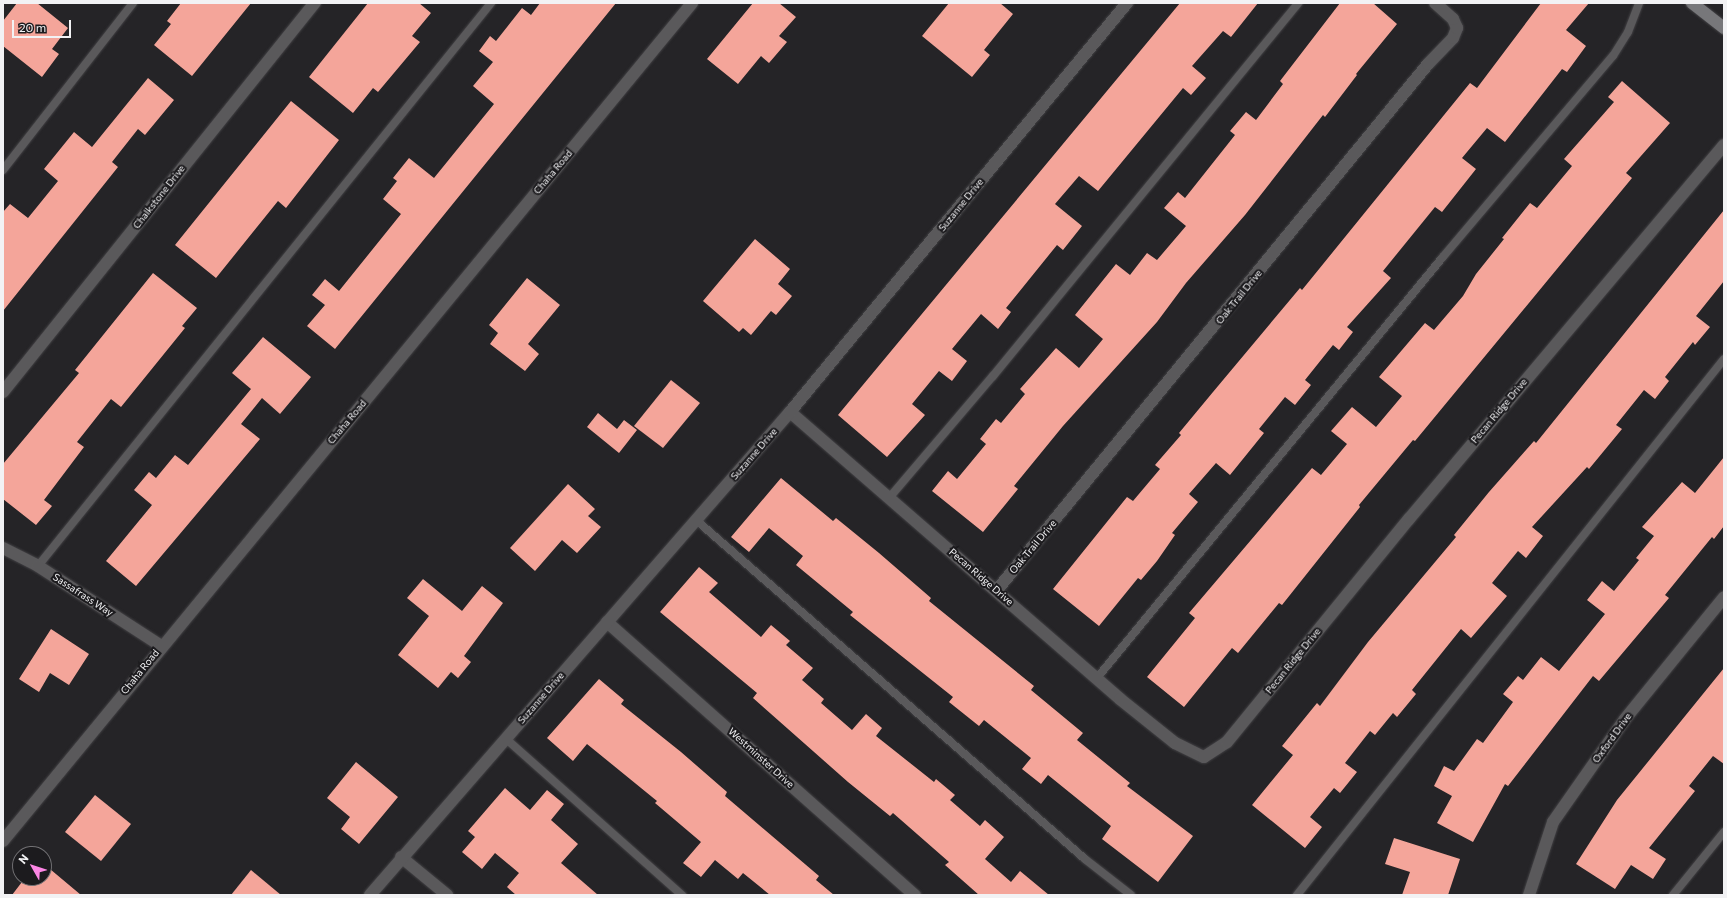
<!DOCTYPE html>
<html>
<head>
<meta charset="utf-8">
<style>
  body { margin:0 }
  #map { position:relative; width:1727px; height:898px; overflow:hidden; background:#252427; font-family:Commissioner,sans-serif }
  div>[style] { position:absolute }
  .building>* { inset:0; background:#f4a59a }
  .roads { filter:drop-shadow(0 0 1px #424144) drop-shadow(0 0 1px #424144) }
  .service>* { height:8px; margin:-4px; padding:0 4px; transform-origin:4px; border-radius:4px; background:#5a595b }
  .minor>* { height:12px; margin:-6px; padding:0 6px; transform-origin:6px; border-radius:6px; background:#5a595b }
  .tertiary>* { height:12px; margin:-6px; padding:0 6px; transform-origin:6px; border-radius:6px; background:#5a595b }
  .secondary>* { height:12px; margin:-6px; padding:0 6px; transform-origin:6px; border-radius:6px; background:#77777a }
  span { translate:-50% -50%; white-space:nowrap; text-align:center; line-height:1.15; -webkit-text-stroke:4px #1c1b1e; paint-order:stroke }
  .street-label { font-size:10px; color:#f2f2f4 }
  .frame { position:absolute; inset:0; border:4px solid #f2f2f4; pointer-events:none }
  .north { position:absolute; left:12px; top:846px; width:40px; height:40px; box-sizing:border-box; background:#1c1b1e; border:1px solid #727174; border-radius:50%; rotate:309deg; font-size:11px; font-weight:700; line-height:16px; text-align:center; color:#f2f2f4 }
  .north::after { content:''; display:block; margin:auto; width:14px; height:18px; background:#fc86e4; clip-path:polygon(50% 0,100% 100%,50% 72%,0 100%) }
  .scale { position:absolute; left:12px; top:20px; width:59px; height:18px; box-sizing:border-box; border:2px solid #f2f2f4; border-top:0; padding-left:5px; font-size:12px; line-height:14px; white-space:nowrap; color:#f2f2f4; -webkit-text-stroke:3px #1c1b1e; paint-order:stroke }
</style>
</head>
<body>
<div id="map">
  <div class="building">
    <i style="clip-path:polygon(17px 3px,37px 3px,68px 28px,52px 49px,59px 54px,42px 77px,3px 46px,3px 21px)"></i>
    <i style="clip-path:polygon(181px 3px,251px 3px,192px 76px,154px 45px,171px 24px,167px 21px)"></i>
    <i style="clip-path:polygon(368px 3px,419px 3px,431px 13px,412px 36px,420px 42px,378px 92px,373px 88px,353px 113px,309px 77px)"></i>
    <i style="clip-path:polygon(540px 3px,616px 3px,335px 349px,307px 326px,325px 305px,312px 295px,325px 279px,339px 291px,401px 214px,383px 199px,397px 181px,393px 178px,409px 158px,434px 178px,494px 104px,473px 86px,493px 62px,479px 51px,490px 36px,496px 41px,522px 8px,531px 15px)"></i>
    <i style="clip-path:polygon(753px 3px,779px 3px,796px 17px,779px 36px,787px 42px,769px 63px,761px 56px,738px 84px,707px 59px)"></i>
    <i style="clip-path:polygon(949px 3px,1000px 3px,1013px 14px,984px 50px,990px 55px,972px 77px,922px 36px)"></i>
    <i style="clip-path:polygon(1180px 3px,1258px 3px,1231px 37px,1223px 31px,1192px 66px,1206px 78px,1191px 95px,1183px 88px,1098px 191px,1079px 176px,1055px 204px,1082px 226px,1063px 250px,1057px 245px,1006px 308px,1011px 312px,998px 329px,981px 314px,952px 349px,967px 361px,952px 381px,939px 371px,912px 404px,925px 415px,887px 457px,838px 415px)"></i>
    <i style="clip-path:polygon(1340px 3px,1373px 3px,1397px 24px,1356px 74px,1357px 75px,1325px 117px,1323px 115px,1245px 215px,1186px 283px,1157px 322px,1063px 426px,1014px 486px,1018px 489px,983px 532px,932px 491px,948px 471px,957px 479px,986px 444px,980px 439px,996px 419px,1001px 423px,1025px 394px,1020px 389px,1056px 348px,1079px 368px,1103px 339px,1075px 315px,1116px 264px,1130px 275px,1147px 253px,1157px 260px,1186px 226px,1164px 208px,1178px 192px,1185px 198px,1235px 135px,1230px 131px,1246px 112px,1256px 120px,1283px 84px,1280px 81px)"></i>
    <i style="clip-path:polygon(1541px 3px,1589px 3px,1566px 30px,1586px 46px,1567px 72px,1562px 69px,1505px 142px,1487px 128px,1462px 158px,1476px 169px,1442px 212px,1435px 207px,1383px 271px,1391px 278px,1347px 327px,1353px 332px,1339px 350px,1333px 345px,1305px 380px,1311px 385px,1295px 405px,1285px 397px,1259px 429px,1264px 433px,1230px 475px,1216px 463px,1189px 494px,1198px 502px,1172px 533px,1175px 535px,1157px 561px,1141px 580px,1138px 578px,1099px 626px,1053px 589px,1127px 497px,1133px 501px,1160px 469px,1155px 465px,1181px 435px,1179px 433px,1213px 392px,1300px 288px,1302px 290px,1470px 83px,1477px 88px)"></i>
    <i style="clip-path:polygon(148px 78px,174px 100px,145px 135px,138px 129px,112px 162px,118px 167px,3px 311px,3px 212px,10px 204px,28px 218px,58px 181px,44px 169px,74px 132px,92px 147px)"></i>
    <i style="clip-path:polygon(1622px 81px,1670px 123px,1626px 173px,1632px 178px,1415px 441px,1413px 440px,1359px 505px,1360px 507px,1282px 605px,1279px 603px,1238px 653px,1232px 648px,1184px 707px,1147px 677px,1195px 618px,1189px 613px,1312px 468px,1321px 475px,1347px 444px,1331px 431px,1352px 407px,1376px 427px,1402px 396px,1379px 377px,1425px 323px,1434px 330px,1463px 296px,1476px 274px,1504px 239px,1502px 238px,1530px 203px,1537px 208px,1572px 166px,1564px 159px,1614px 102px,1608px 97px)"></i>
    <i style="clip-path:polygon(291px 101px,339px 140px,286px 208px,278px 201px,216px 278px,175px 245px)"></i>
    <i style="clip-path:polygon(1724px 210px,1724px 281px,1696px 316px,1710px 327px,1695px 345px,1693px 342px,1665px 377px,1669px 381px,1655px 399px,1644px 390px,1616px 425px,1622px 429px,1589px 469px,1587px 467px,1532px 527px,1543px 536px,1526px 558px,1518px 551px,1492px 583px,1507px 596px,1471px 638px,1461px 629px,1412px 690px,1416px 694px,1397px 717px,1393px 713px,1375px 735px,1370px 731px,1345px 763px,1357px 772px,1340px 793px,1334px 788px,1310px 817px,1322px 827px,1305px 848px,1252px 805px,1293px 755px,1282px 746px,1317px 703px,1320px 706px,1368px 642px,1456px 537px,1454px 535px,1489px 492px,1534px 441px,1536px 443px)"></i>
    <i style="clip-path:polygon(755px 239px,790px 269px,778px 284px,792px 296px,776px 315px,771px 311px,751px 335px,743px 328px,739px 332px,703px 301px)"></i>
    <i style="clip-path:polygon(153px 273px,197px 308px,182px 326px,185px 328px,121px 407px,111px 399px,77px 442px,84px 447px,44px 500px,52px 506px,36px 525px,3px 499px,3px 464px,79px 373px,75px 370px)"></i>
    <i style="clip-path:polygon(527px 278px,560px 305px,528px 344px,539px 354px,525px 371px,490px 344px,498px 333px,489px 325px)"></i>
    <i style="clip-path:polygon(263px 337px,311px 377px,280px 414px,262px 398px,241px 424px,260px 439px,136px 586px,106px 561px,152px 505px,134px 490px,149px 472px,156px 478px,175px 455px,188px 465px,251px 389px,232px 373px)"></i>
    <i style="clip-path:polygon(671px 380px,700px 403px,663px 448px,634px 426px)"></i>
    <i style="clip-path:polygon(598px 413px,617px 429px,624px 420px,637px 430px,619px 453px,587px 427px)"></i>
    <i style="clip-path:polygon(1724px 457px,1724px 526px,1714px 539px,1712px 537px,1665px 595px,1669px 598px,1599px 681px,1593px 676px,1508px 786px,1505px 784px,1473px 842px,1437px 823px,1452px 796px,1434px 786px,1444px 766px,1454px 771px,1477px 739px,1483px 743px,1513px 702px,1503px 694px,1518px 676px,1523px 680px,1541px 657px,1559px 671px,1605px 614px,1587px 600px,1602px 581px,1614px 591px,1639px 560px,1636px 558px,1654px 536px,1642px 527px,1682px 482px,1695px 493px)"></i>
    <i style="clip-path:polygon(781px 478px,833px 521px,836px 518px,879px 553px,931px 598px,929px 601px,1034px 686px,1031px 690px,1083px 733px,1077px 740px,1130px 783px,1127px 786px,1193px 836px,1158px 882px,1102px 839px,1111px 826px,1048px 775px,1041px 784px,1022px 769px,1031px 758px,984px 720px,979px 726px,949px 702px,953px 697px,850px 615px,853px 612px,796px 565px,803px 556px,769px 528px,749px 552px,731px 537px)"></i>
    <i style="clip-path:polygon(568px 484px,595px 509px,588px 516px,601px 527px,577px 553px,562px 540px,535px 571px,510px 548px)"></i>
    <i style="clip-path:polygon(699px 567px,718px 583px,709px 592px,761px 637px,771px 625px,790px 641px,786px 645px,813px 668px,802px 680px,824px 699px,821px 703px,852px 730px,866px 714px,882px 728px,876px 736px,934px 782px,936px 779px,955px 795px,950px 800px,980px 826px,985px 820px,1004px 837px,985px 859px,1011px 882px,1020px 871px,1049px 895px,979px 895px,945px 865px,949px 862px,893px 813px,890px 816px,848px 782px,753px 698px,757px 693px,660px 612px)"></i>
    <i style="clip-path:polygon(423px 579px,462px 611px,482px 586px,503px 603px,464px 656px,471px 662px,458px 678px,451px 672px,438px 688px,398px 655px,429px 616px,407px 598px)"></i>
    <i style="clip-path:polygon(51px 629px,89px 654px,69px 685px,50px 673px,39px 692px,19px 679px)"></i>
    <i style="clip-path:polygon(1724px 668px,1724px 764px,1713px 756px,1689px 786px,1695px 791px,1649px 848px,1666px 859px,1653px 879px,1631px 865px,1615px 889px,1576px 864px,1617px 800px)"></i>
    <i style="clip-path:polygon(599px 679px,624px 700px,621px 704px,681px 752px,727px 792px,725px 796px,819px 876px,816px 880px,834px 895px,770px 895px,743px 873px,738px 879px,715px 860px,701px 877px,683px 863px,701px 842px,655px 803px,657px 801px,587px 744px,573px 761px,547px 738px)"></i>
    <i style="clip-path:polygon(356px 762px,398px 797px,359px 844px,341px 829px,350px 817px,327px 798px)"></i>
    <i style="clip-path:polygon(505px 788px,530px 810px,547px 790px,564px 804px,551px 820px,578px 844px,561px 863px,598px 895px,516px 895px,507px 887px,519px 873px,495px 853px,482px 869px,462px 852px,475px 837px,468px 831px)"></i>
    <i style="clip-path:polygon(95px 795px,131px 824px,101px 861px,65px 832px)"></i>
    <i style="clip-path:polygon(1394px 838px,1460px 859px,1448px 895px,1402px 895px,1410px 872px,1385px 864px)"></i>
    <i style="clip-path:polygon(44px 864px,81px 895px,12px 895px,25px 878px,44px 878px)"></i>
    <i style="clip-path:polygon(251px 870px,281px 895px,231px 895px)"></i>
  </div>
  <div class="roads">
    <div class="service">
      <i style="left:3px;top:170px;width:212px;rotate:-52.1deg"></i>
      <i style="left:889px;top:498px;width:160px;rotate:-49.6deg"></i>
      <i style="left:993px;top:376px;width:482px;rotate:-50.7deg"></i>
      <i style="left:696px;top:520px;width:516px;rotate:41.07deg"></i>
      <i style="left:1085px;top:859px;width:58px;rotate:38deg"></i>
      <i style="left:38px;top:566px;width:723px;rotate:-51.18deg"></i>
      <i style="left:1097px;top:678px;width:544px;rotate:-50.6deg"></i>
      <i style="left:1442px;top:258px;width:265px;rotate:-49.8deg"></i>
      <i style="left:1613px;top:56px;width:28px;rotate:-58deg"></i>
      <i style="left:1628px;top:32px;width:31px;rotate:-69deg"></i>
      <i style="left:505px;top:738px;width:237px;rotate:41.6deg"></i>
      <i style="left:1297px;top:895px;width:685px;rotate:-51.46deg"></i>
      <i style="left:1673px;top:895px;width:81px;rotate:-51deg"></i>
    </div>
    <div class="minor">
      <i style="left:3px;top:392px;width:499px;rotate:-51.3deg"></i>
      <i style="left:790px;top:412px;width:437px;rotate:41deg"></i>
      <i style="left:1120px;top:699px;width:70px;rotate:38.7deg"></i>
      <i style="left:1175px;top:743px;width:32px;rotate:26deg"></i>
      <i style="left:1204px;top:757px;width:27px;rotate:-33deg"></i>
      <i style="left:1227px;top:742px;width:288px;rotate:-50.8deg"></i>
      <i style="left:1409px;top:519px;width:489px;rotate:-49.9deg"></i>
      <i style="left:3px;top:548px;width:39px;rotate:27deg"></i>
      <i style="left:38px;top:566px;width:147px;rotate:33deg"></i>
      <i style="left:997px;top:590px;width:680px;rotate:-50.67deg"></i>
      <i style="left:1428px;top:64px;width:36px;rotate:-46deg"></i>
      <i style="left:1453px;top:38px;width:11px;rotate:-68deg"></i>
      <i style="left:1457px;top:28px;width:10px;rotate:-114deg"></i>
      <i style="left:1453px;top:19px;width:24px;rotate:-138deg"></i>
      <i style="left:607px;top:622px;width:412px;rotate:41.6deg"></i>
      <i style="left:401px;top:857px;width:60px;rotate:39.6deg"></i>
      <i style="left:370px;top:895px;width:640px;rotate:-48.99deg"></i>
      <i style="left:790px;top:412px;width:530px;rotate:-50.51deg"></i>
      <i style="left:1529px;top:895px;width:77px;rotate:-71.8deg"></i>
      <i style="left:1553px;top:822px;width:126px;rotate:-55deg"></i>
      <i style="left:1625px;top:719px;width:157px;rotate:-50.9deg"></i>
    </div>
    <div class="tertiary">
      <i style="left:3px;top:841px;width:1085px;rotate:-50.57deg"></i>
    </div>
    <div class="secondary">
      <i style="left:1692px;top:3px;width:41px;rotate:38deg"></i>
    </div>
  </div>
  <div class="street-label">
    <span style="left:553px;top:172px;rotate:-50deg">Chaha Road</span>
    <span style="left:159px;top:197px;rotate:-52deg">Chalkstone Drive</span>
    <span style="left:961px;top:205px;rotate:-51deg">Suzanne Drive</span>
    <span style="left:1239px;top:297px;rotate:-51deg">Oak Trail Drive</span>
    <span style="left:1499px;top:411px;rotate:-50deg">Pecan Ridge Drive</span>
    <span style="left:347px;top:422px;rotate:-50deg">Chaha Road</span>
    <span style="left:754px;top:454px;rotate:-49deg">Suzanne Drive</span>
    <span style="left:1033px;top:547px;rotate:-50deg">Oak Trail Drive</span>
    <span style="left:981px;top:577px;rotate:41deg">Pecan Ridge Drive</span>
    <span style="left:83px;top:595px;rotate:33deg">Sassafrass Way</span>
    <span style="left:1293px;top:661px;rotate:-51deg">Pecan Ridge Drive</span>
    <span style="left:140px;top:672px;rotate:-51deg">Chaha Road</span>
    <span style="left:541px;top:698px;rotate:-49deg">Suzanne Drive</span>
    <span style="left:1612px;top:738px;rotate:-54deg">Oxford Drive</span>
    <span style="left:761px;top:758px;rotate:42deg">Westminster Drive</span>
  </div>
  <div class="frame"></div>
  <div class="north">N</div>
  <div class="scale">20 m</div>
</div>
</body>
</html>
